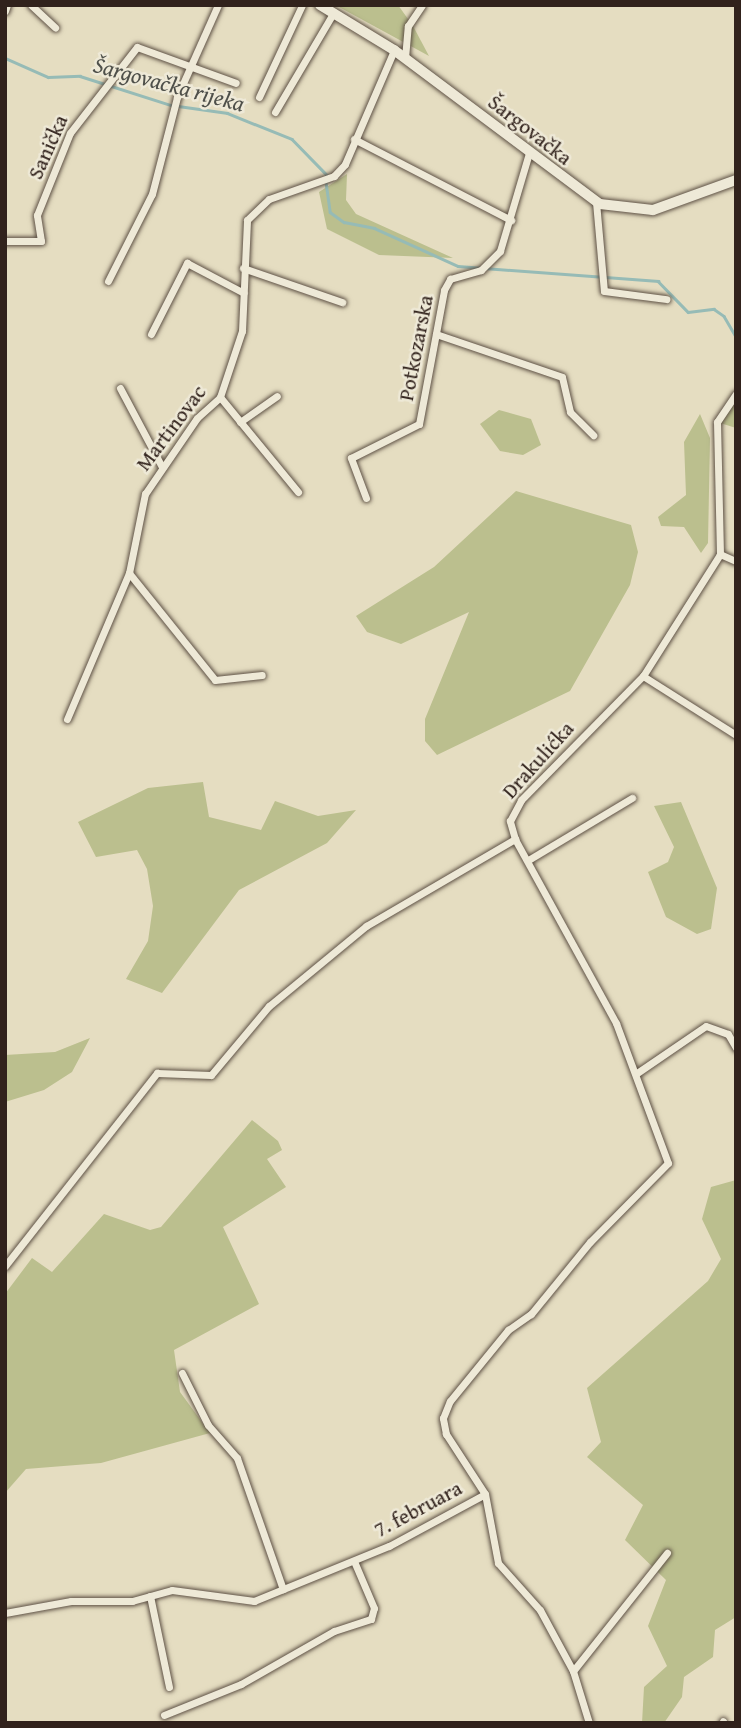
<!DOCTYPE html>
<html>
<head>
<meta charset="utf-8">
<style>
  body { margin:0 }
  #map { position:relative; width:741px; height:1728px; overflow:hidden; background:#e5ddc1; font-family:"Gentium Book Plus",serif }
  div>[style] { position:absolute }
  .green>* { inset:0; background:#bbbf8e }
  .stream>* { height:2.5px; margin:-1.25px; padding:0 1.25px; transform-origin:1.25px; border-radius:1.25px; background:#96bbb6 }
  .roads { filter:drop-shadow(0 0 2px #5e5145) drop-shadow(0 0 2px #5e5145) }
  .street>* { height:7px; margin:-3.5px; padding:0 3.5px; transform-origin:3.5px; border-radius:3.5px; background:#eee9d7 }
  .secondary>* { height:10px; margin:-5px; padding:0 5px; transform-origin:5px; border-radius:5px; background:#eee9d7 }
  span { translate:-50% -50%; white-space:nowrap; text-align:center; line-height:1.15; -webkit-text-stroke:5px #eee9d7; paint-order:stroke }
  .street-label { font-size:21px; color:#31221c }
  .water-label { font-size:23px; color:#4f504a; font-style:italic }
  .frame { position:absolute; inset:0; border:7px solid #31221c; pointer-events:none }
</style>
</head>
<body>
<div id="map">
  <div class="green">
    <i style="clip-path:polygon(398px 5px,413px 26px,429px 56px,339px 7px)"></i>
    <i style="clip-path:polygon(347px 174px,346px 200px,356px 214px,453px 258px,379px 255px,327px 229px,319px 192px)"></i>
    <i style="clip-path:polygon(736px 394px,736px 428px,717px 422px)"></i>
    <i style="clip-path:polygon(499px 410px,531px 419px,541px 445px,523px 455px,500px 451px,480px 424px)"></i>
    <i style="clip-path:polygon(700px 414px,710px 438px,708px 543px,701px 553px,684px 527px,661px 526px,658px 517px,686px 495px,684px 442px)"></i>
    <i style="clip-path:polygon(516px 491px,631px 525px,638px 552px,630px 585px,570px 691px,437px 755px,425px 741px,425px 719px,469px 612px,401px 644px,367px 632px,356px 616px,434px 567px)"></i>
    <i style="clip-path:polygon(203px 782px,209px 817px,261px 830px,275px 801px,318px 816px,356px 810px,327px 843px,239px 890px,162px 993px,126px 979px,148px 941px,153px 906px,147px 869px,137px 850px,96px 857px,78px 822px,148px 788px)"></i>
    <i style="clip-path:polygon(681px 802px,717px 888px,711px 929px,697px 934px,666px 917px,648px 872px,668px 862px,674px 847px,654px 806px)"></i>
    <i style="clip-path:polygon(90px 1038px,72px 1072px,44px 1090px,5px 1102px,5px 1055px,55px 1052px)"></i>
    <i style="clip-path:polygon(252px 1120px,278px 1141px,282px 1150px,267px 1159px,286px 1187px,223px 1227px,259px 1304px,174px 1350px,180px 1392px,210px 1433px,101px 1463px,26px 1469px,5px 1493px,5px 1294px,32px 1258px,52px 1272px,104px 1214px,150px 1230px,161px 1227px)"></i>
    <i style="clip-path:polygon(736px 1180px,736px 1617px,715px 1630px,713px 1657px,684px 1677px,682px 1697px,664px 1723px,642px 1723px,644px 1687px,667px 1666px,648px 1626px,666px 1580px,625px 1540px,643px 1505px,587px 1457px,601px 1442px,587px 1388px,708px 1281px,721px 1259px,702px 1219px,711px 1187px)"></i>
  </div>
  <div class="stream">
    <i style="left:5px;top:58px;width:47px;rotate:23.8deg"></i>
    <i style="left:48px;top:77px;width:32px;rotate:-2deg"></i>
    <i style="left:80px;top:76px;width:96px;rotate:17.7deg"></i>
    <i style="left:171px;top:105px;width:57px;rotate:8.1deg"></i>
    <i style="left:227px;top:113px;width:70px;rotate:21.8deg"></i>
    <i style="left:292px;top:139px;width:50px;rotate:45.8deg"></i>
    <i style="left:326px;top:182px;width:30px;rotate:82deg"></i>
    <i style="left:330px;top:212px;width:17px;rotate:36deg"></i>
    <i style="left:344px;top:222px;width:31px;rotate:11deg"></i>
    <i style="left:374px;top:228px;width:92px;rotate:24.3deg"></i>
    <i style="left:458px;top:266px;width:201px;rotate:4.3deg"></i>
    <i style="left:658px;top:281px;width:43px;rotate:45.9deg"></i>
    <i style="left:688px;top:312px;width:26px;rotate:-7deg"></i>
    <i style="left:714px;top:309px;width:12px;rotate:35deg"></i>
    <i style="left:724px;top:316px;width:24px;rotate:60deg"></i>
  </div>
  <div class="roads">
    <div class="street">
      <i style="left:31px;top:5px;width:33px;rotate:43deg"></i>
      <i style="left:5px;top:11px;width:6px;rotate:-72deg"></i>
      <i style="left:405px;top:58px;width:32px;rotate:-85deg"></i>
      <i style="left:408px;top:26px;width:25px;rotate:-56deg"></i>
      <i style="left:259px;top:97px;width:102px;rotate:-64.9deg"></i>
      <i style="left:275px;top:112px;width:116px;rotate:-59.5deg"></i>
      <i style="left:354px;top:139px;width:177px;rotate:27.3deg"></i>
      <i style="left:596px;top:202px;width:89px;rotate:84.9deg"></i>
      <i style="left:604px;top:291px;width:63px;rotate:7.4deg"></i>
      <i style="left:5px;top:241px;width:36px"></i>
      <i style="left:41px;top:241px;width:26px;rotate:-99deg"></i>
      <i style="left:37px;top:215px;width:88px;rotate:-68.1deg"></i>
      <i style="left:70px;top:133px;width:109px;rotate:-52.1deg"></i>
      <i style="left:137px;top:47px;width:105px;rotate:20deg"></i>
      <i style="left:243px;top:268px;width:105px;rotate:19deg"></i>
      <i style="left:108px;top:281px;width:97px;rotate:-63.2deg"></i>
      <i style="left:152px;top:194px;width:100px;rotate:-75.5deg"></i>
      <i style="left:177px;top:97px;width:101px;rotate:-66deg"></i>
      <i style="left:151px;top:334px;width:80px;rotate:-63.1deg"></i>
      <i style="left:187px;top:263px;width:64px;rotate:27.8deg"></i>
      <i style="left:436px;top:334px;width:133px;rotate:18.8deg"></i>
      <i style="left:562px;top:377px;width:36px;rotate:77deg"></i>
      <i style="left:570px;top:412px;width:33px;rotate:45deg"></i>
      <i style="left:120px;top:388px;width:89px;rotate:62deg"></i>
      <i style="left:220px;top:397px;width:123px;rotate:50.6deg"></i>
      <i style="left:240px;top:422px;width:45px;rotate:-35.1deg"></i>
      <i style="left:366px;top:498px;width:43px;rotate:-110.6deg"></i>
      <i style="left:351px;top:458px;width:76px;rotate:-26.6deg"></i>
      <i style="left:419px;top:424px;width:136px;rotate:-79.4deg"></i>
      <i style="left:444px;top:290px;width:13px;rotate:-61deg"></i>
      <i style="left:450px;top:279px;width:32px;rotate:-16deg"></i>
      <i style="left:481px;top:270px;width:27px;rotate:-45deg"></i>
      <i style="left:500px;top:251px;width:102px;rotate:-73.5deg"></i>
      <i style="left:720px;top:554px;width:17px;rotate:24deg"></i>
      <i style="left:129px;top:573px;width:137px;rotate:51.2deg"></i>
      <i style="left:215px;top:680px;width:47px;rotate:-6.1deg"></i>
      <i style="left:643px;top:676px;width:110px;rotate:32.4deg"></i>
      <i style="left:67px;top:719px;width:159px;rotate:-67deg"></i>
      <i style="left:129px;top:573px;width:81px;rotate:-78.6deg"></i>
      <i style="left:145px;top:494px;width:92px;rotate:-55.6deg"></i>
      <i style="left:197px;top:418px;width:31px;rotate:-42deg"></i>
      <i style="left:220px;top:397px;width:70px;rotate:-71.6deg"></i>
      <i style="left:242px;top:331px;width:111px;rotate:-87.4deg"></i>
      <i style="left:247px;top:220px;width:30px;rotate:-44deg"></i>
      <i style="left:269px;top:199px;width:69px;rotate:-19.5deg"></i>
      <i style="left:334px;top:176px;width:16px;rotate:-47deg"></i>
      <i style="left:345px;top:164px;width:124px;rotate:-66.7deg"></i>
      <i style="left:530px;top:859px;width:119px;rotate:-30.9deg"></i>
      <i style="left:637px;top:1073px;width:83px;rotate:-34.3deg"></i>
      <i style="left:706px;top:1026px;width:23px;rotate:20deg"></i>
      <i style="left:728px;top:1034px;width:16px;rotate:60deg"></i>
      <i style="left:5px;top:1266px;width:246px;rotate:-51.8deg"></i>
      <i style="left:157px;top:1073px;width:54px;rotate:2.1deg"></i>
      <i style="left:211px;top:1075px;width:90px;rotate:-50deg"></i>
      <i style="left:269px;top:1006px;width:126px;rotate:-39.5deg"></i>
      <i style="left:366px;top:926px;width:173px;rotate:-30.3deg"></i>
      <i style="left:515px;top:839px;width:19px;rotate:-106deg"></i>
      <i style="left:510px;top:821px;width:24px;rotate:-62deg"></i>
      <i style="left:521px;top:800px;width:174px;rotate:-45.5deg"></i>
      <i style="left:643px;top:676px;width:144px;rotate:-57.7deg"></i>
      <i style="left:720px;top:554px;width:132px;rotate:-91.3deg"></i>
      <i style="left:717px;top:422px;width:34px;rotate:-56deg"></i>
      <i style="left:182px;top:1373px;width:58px;rotate:63.4deg"></i>
      <i style="left:208px;top:1425px;width:44px;rotate:48.7deg"></i>
      <i style="left:237px;top:1458px;width:139px;rotate:70.7deg"></i>
      <i style="left:485px;top:1494px;width:72px;rotate:-123deg"></i>
      <i style="left:446px;top:1434px;width:16px;rotate:-101deg"></i>
      <i style="left:443px;top:1418px;width:18px;rotate:-68deg"></i>
      <i style="left:450px;top:1401px;width:92px;rotate:-50.8deg"></i>
      <i style="left:508px;top:1330px;width:28px;rotate:-35deg"></i>
      <i style="left:531px;top:1314px;width:93px;rotate:-50.7deg"></i>
      <i style="left:590px;top:1242px;width:111px;rotate:-45.4deg"></i>
      <i style="left:668px;top:1163px;width:149px;rotate:-110.4deg"></i>
      <i style="left:616px;top:1023px;width:210px;rotate:-118.8deg"></i>
      <i style="left:150px;top:1596px;width:93px;rotate:78.2deg"></i>
      <i style="left:5px;top:1613px;width:67px;rotate:-10.3deg"></i>
      <i style="left:71px;top:1601px;width:61px"></i>
      <i style="left:132px;top:1601px;width:41px;rotate:-15.4deg"></i>
      <i style="left:172px;top:1590px;width:83px;rotate:7.6deg"></i>
      <i style="left:254px;top:1601px;width:146px;rotate:-22.2deg"></i>
      <i style="left:389px;top:1546px;width:109px;rotate:-28.4deg"></i>
      <i style="left:485px;top:1494px;width:70px;rotate:79.3deg"></i>
      <i style="left:498px;top:1563px;width:63px;rotate:48.2deg"></i>
      <i style="left:540px;top:1610px;width:69px;rotate:61.6deg"></i>
      <i style="left:573px;top:1671px;width:54px;rotate:72.9deg"></i>
      <i style="left:573px;top:1671px;width:151px;rotate:-51.5deg"></i>
      <i style="left:164px;top:1715px;width:83px;rotate:-21.9deg"></i>
      <i style="left:241px;top:1684px;width:107px;rotate:-29.7deg"></i>
      <i style="left:334px;top:1631px;width:39px;rotate:-18deg"></i>
      <i style="left:371px;top:1619px;width:11px;rotate:-75deg"></i>
      <i style="left:374px;top:1608px;width:51px;rotate:-113.1deg"></i>
      <i style="left:722px;top:1723px;width:2px;rotate:-63deg"></i>
    </div>
    <div class="secondary">
      <i style="left:320px;top:5px;width:87px;rotate:31.3deg"></i>
      <i style="left:394px;top:50px;width:257px;rotate:36.8deg"></i>
      <i style="left:600px;top:204px;width:53px;rotate:6.5deg"></i>
      <i style="left:653px;top:210px;width:88px;rotate:-19.9deg"></i>
    </div>
  </div>
  <div class="street-label">
    <span style="left:530px;top:130px;rotate:38deg">Šargovačka</span>
    <span style="left:48px;top:147px;rotate:-66deg">Sanička</span>
    <span style="left:416px;top:348px;rotate:-79deg">Potkozarska</span>
    <span style="left:171px;top:428px;rotate:-53deg">Martinovac</span>
    <span style="left:538px;top:760px;rotate:-48deg">Drakulićka</span>
    <span style="left:418px;top:1509px;rotate:-28deg">7. februara</span>
  </div>
  <div class="water-label">
    <span style="left:169px;top:84px;rotate:15deg">Šargovačka rijeka</span>
  </div>
  <div class="frame"></div>
</div>
</body>
</html>
